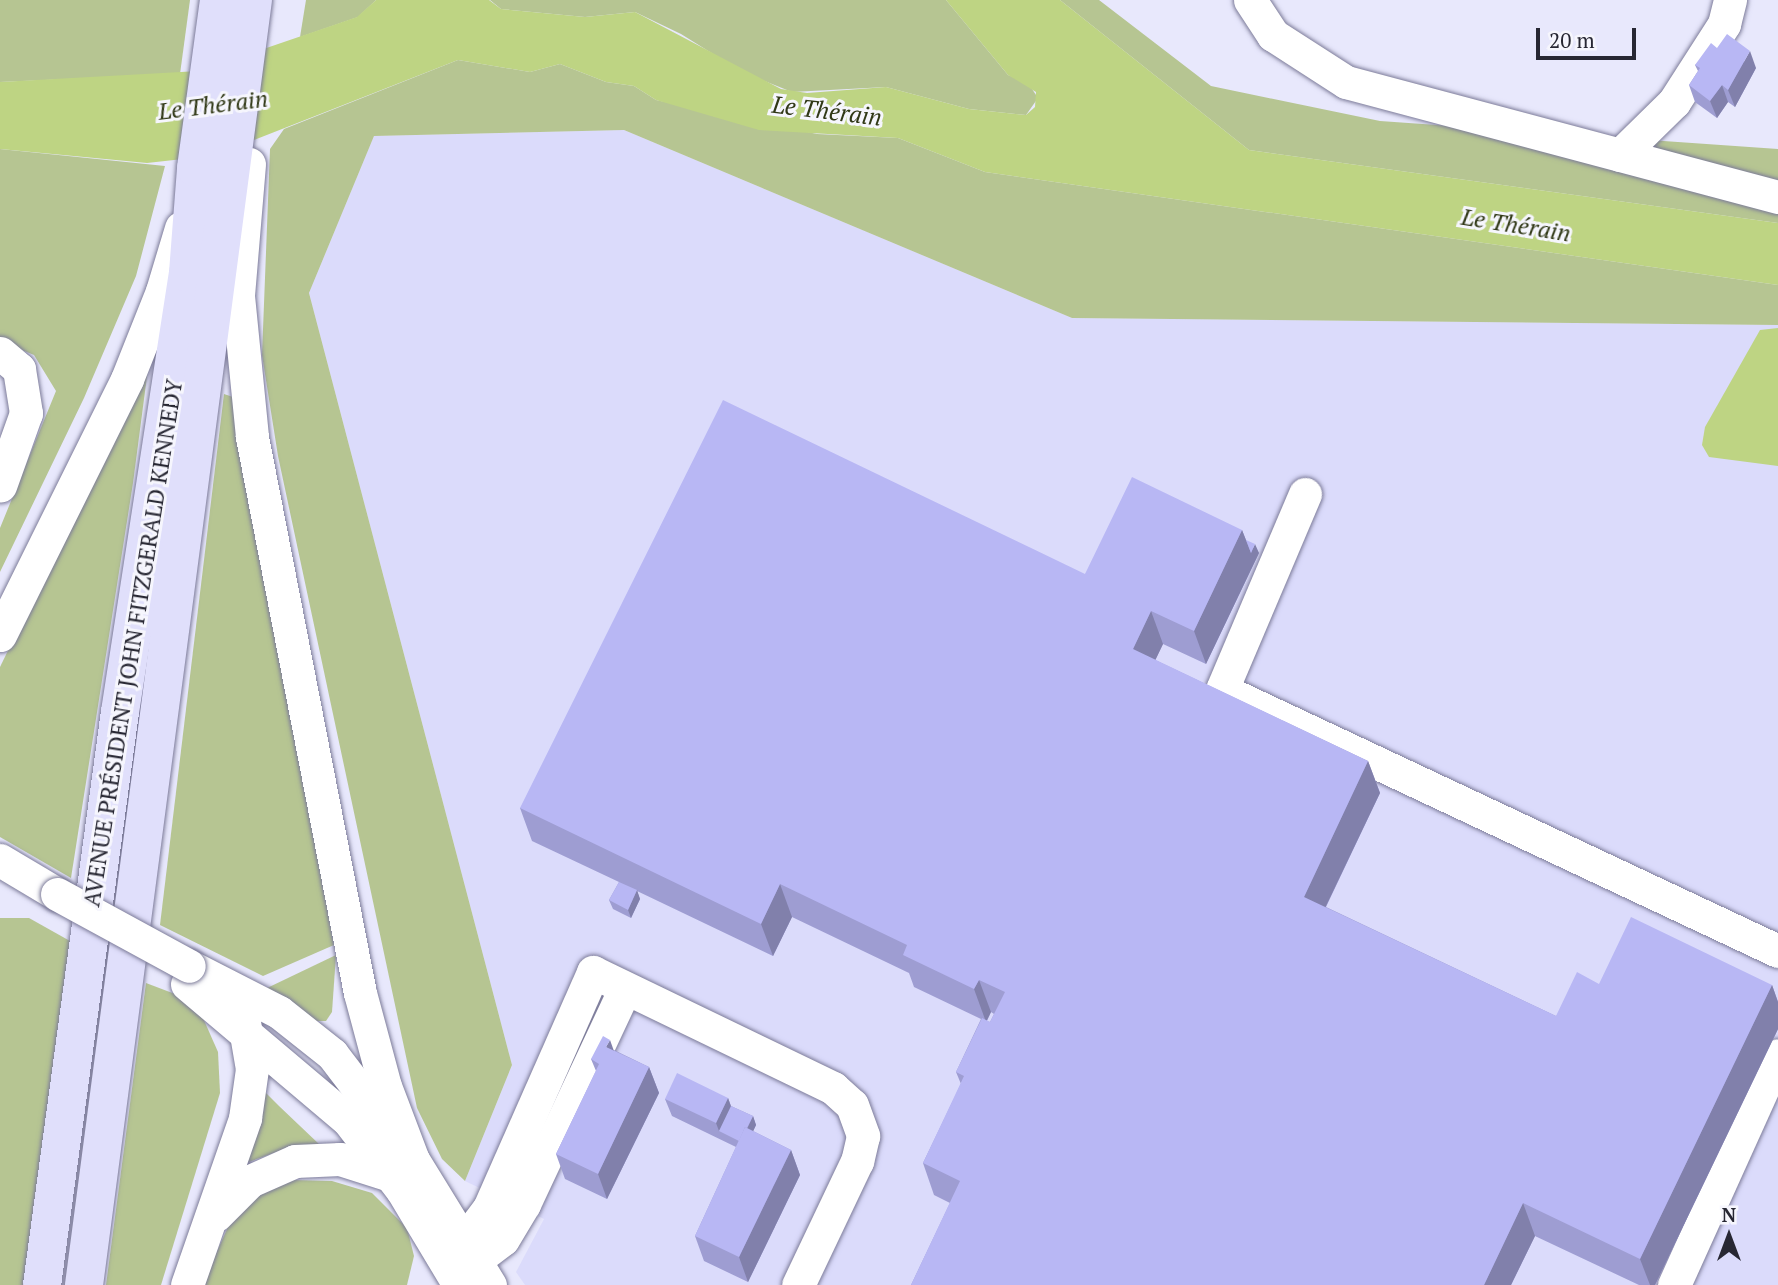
<!DOCTYPE html>
<html>
<head>
<meta charset="utf-8">
<style>
  body { margin:0 }
  #map { position:relative; width:1778px; height:1285px; overflow:hidden; background:#e8e8fc; font-family:"PT Serif",serif }
  div>[style] { position:absolute }
  .built>* { inset:0; background:#dbdbfb }
  .green>* { inset:0; background:#b6c592 }
  .water>* { inset:0; background:#bed483 }
  .roads { filter:drop-shadow(0 0 2px #7c7b99) drop-shadow(0 0 2px #7c7b99) }
  .minor>* { height:33px; margin:-16.5px; padding:0 16.5px; transform-origin:16.5px; border-radius:16.5px; background:#fff }
  .major>* { height:38px; margin:-19px; padding:0 19px; transform-origin:19px; border-radius:19px; background:#e0dffb }
  .bridges { filter:drop-shadow(0 0 2px #7c7b99) drop-shadow(0 0 2px #7c7b99) }
  .minor-bridge>* { height:33px; margin:-16.5px; padding:0 16.5px; transform-origin:16.5px; border-radius:16.5px; background:#fff }
  .wall>* { inset:0; background:#9e9dd2 }
  .shaded-wall>* { inset:0; background:#8180ab }
  .building>* { inset:0; background:#b8b7f4 }
  span { translate:-50% -50%; white-space:nowrap; text-align:center; line-height:1.15; -webkit-text-stroke:6px #f6f6fd; paint-order:stroke }
  .street-label { font-size:23px; color:#272733 }
  .water-label { font-size:24px; color:#313917; font-style:italic }
  .north { position:absolute; left:1694px; top:1201px; width:70px; height:70px; -webkit-text-stroke:5px #f6f6fd; paint-order:stroke; rotate:0deg; font-size:19px; font-weight:700; line-height:28px; text-align:center; color:#272733 }
  .north::after { content:''; display:block; margin:auto; width:24px; height:32px; background:#272733; clip-path:polygon(50% 0,100% 100%,50% 72%,0 100%) }
  .scale { position:absolute; left:1536px; top:28px; width:100px; height:32px; box-sizing:border-box; border:4px solid #272733; border-top:0; padding-left:9px; font-size:21px; line-height:24px; white-space:nowrap; color:#272733; -webkit-text-stroke:5px #f6f6fd; paint-order:stroke }
</style>
</head>
<body>
<div id="map">
  <div class="built">
    <i style="clip-path:polygon(624px 130px,1072px 318px,1778px 325px,1778px 1285px,525px 1285px,516px 1272px,544px 1219px,465px 1181px,512px 1065px,309px 293px,374px 136px)"></i>
  </div>
  <div class="green">
    <i style="clip-path:polygon(0 0,190px 0,180px 74px,0 82px)"></i>
    <i style="clip-path:polygon(306px 0,376px 0,358px 17px,300px 37px)"></i>
    <i style="clip-path:polygon(490px 0,946px 0,1008px 75px,1028px 83px,1038px 98px,1026px 115px,969px 109px,886px 87px,792px 92px,742px 72px,681px 34px,635px 12px,585px 17px,501px 9px)"></i>
    <i style="clip-path:polygon(1060px 0,1099px 0,1211px 86px,1380px 121px,1778px 149px,1778px 223px,1249px 150px)"></i>
    <i style="clip-path:polygon(458px 60px,530px 72px,560px 64px,606px 82px,634px 86px,656px 100px,817px 134px,898px 138px,985px 172px,1778px 285px,1778px 325px,1072px 318px,624px 130px,374px 136px,309px 293px,512px 1065px,465px 1181px,442px 1159px,417px 1108px,278px 456px,262px 355px,270px 149px,284px 129px)"></i>
    <i style="clip-path:polygon(0 149px,165px 166px,136px 276px,84px 398px,0 572px,0 528px,56px 391px,34px 355px,0 341px)"></i>
    <i style="clip-path:polygon(149px 361px,133px 483px,71px 878px,0 837px,0 667px)"></i>
    <i style="clip-path:polygon(224px 394px,233px 397px,334px 945px,263px 976px,160px 925px)"></i>
    <i style="clip-path:polygon(0 918px,29px 918px,70px 941px,24px 1285px,0 1285px)"></i>
    <i style="clip-path:polygon(336px 955px,332px 1012px,326px 1021px,316px 1021px,265px 989px)"></i>
    <i style="clip-path:polygon(146px 983px,175px 994px,203px 1018px,218px 1052px,220px 1093px,161px 1285px,106px 1285px)"></i>
    <i style="clip-path:polygon(261px 1088px,279px 1106px,320px 1145px,296px 1145px,246px 1163px)"></i>
    <i style="clip-path:polygon(293px 1180px,332px 1181px,372px 1193px,407px 1228px,414px 1256px,407px 1285px,202px 1285px,236px 1209px,267px 1188px)"></i>
  </div>
  <div class="water">
    <i style="clip-path:polygon(376px 0,489px 0,501px 9px,585px 17px,635px 12px,781px 89px,807px 93px,886px 87px,969px 109px,1026px 115px,1035px 107px,1036px 92px,1008px 75px,946px 0,1060px 0,1249px 150px,1778px 223px,1778px 285px,985px 172px,898px 138px,759px 130px,656px 100px,634px 86px,606px 82px,560px 64px,530px 72px,458px 60px,231px 149px,183px 159px,147px 163px,0 149px,0 82px,199px 71px,357px 17px)"></i>
    <i style="clip-path:polygon(1778px 328px,1778px 466px,1709px 457px,1702px 445px,1705px 427px,1760px 330px)"></i>
  </div>
  <div class="roads">
    <div class="minor">
      <i style="left:1250px;top:0;width:42px;rotate:56.7deg"></i>
      <i style="left:1273px;top:35px;width:87px;rotate:32.8deg"></i>
      <i style="left:1346px;top:82px;width:447px;rotate:14.9deg"></i>
      <i style="left:1620px;top:155px;width:76px;rotate:-44.5deg"></i>
      <i style="left:1674px;top:102px;width:93px;rotate:-57.3deg"></i>
      <i style="left:1724px;top:24px;width:25px;rotate:-76deg"></i>
      <i style="left:249px;top:164px;width:132px;rotate:94.8deg"></i>
      <i style="left:238px;top:296px;width:142px;rotate:84.3deg"></i>
      <i style="left:252px;top:437px;width:566px;rotate:79.01deg"></i>
      <i style="left:360px;top:993px;width:96px;rotate:75deg"></i>
      <i style="left:385px;top:1086px;width:79px;rotate:69.3deg"></i>
      <i style="left:0;top:353px;width:25px;rotate:40deg"></i>
      <i style="left:19px;top:369px;width:45px;rotate:81deg"></i>
      <i style="left:26px;top:413px;width:77px;rotate:109.6deg"></i>
      <i style="left:1305px;top:494px;width:213px;rotate:113deg"></i>
      <i style="left:1222px;top:690px;width:614px;rotate:25.15deg"></i>
      <i style="left:0;top:635px;width:286px;rotate:-63.6deg"></i>
      <i style="left:127px;top:379px;width:95px;rotate:-68.3deg"></i>
      <i style="left:162px;top:291px;width:66px;rotate:-73.2deg"></i>
      <i style="left:0;top:860px;width:66px;rotate:30.8deg"></i>
      <i style="left:189px;top:966px;width:101px;rotate:27.1deg"></i>
      <i style="left:279px;top:1012px;width:68px;rotate:38.4deg"></i>
      <i style="left:332px;top:1054px;width:133px;rotate:52.6deg"></i>
      <i style="left:413px;top:1160px;width:147px;rotate:58.4deg"></i>
      <i style="left:187px;top:984px;width:211px;rotate:40.2deg"></i>
      <i style="left:348px;top:1120px;width:88px;rotate:52.4deg"></i>
      <i style="left:402px;top:1190px;width:111px;rotate:59deg"></i>
      <i style="left:216px;top:1215px;width:48px;rotate:-45deg"></i>
      <i style="left:250px;top:1181px;width:49px;rotate:-24deg"></i>
      <i style="left:295px;top:1161px;width:45px;rotate:-2.5deg"></i>
      <i style="left:340px;top:1159px;width:56px;rotate:17.8deg"></i>
      <i style="left:441px;top:1254px;width:37px;rotate:-36deg"></i>
      <i style="left:471px;top:1232px;width:30px;rotate:-53deg"></i>
      <i style="left:489px;top:1208px;width:258px;rotate:-66.2deg"></i>
      <i style="left:593px;top:972px;width:267px;rotate:25.8deg"></i>
      <i style="left:833px;top:1088px;width:25px;rotate:42deg"></i>
      <i style="left:852px;top:1105px;width:33px;rotate:70deg"></i>
      <i style="left:863px;top:1136px;width:26px;rotate:103deg"></i>
      <i style="left:857px;top:1161px;width:137px;rotate:115.4deg"></i>
      <i style="left:458px;top:1273px;width:56px;rotate:-37.1deg"></i>
      <i style="left:503px;top:1239px;width:41px;rotate:-59deg"></i>
      <i style="left:524px;top:1204px;width:238px;rotate:-64.9deg"></i>
      <i style="left:187px;top:1285px;width:177px;rotate:-70.8deg"></i>
      <i style="left:245px;top:1118px;width:49px;rotate:-81.9deg"></i>
      <i style="left:252px;top:1069px;width:48px;rotate:-99.7deg"></i>
      <i style="left:1674px;top:1285px;width:252px;rotate:-65.7deg"></i>
    </div>
    <div class="major">
      <i style="left:42px;top:1285px;width:578px;rotate:-82.25deg"></i>
      <i style="left:120px;top:712px;width:444px;rotate:-81.2deg"></i>
      <i style="left:188px;top:273px;width:105px;rotate:-85.6deg"></i>
      <i style="left:196px;top:168px;width:170px;rotate:-82.2deg"></i>
      <i style="left:84px;top:1285px;width:1296px;rotate:-82.51deg"></i>
    </div>
  </div>
  <div class="bridges">
    <div class="minor-bridge">
      <i style="left:57px;top:894px;width:150px;rotate:28.6deg"></i>
    </div>
  </div>
  <div class="wall">
    <i style="clip-path:polygon(1717px 48px,1756px 68px,1735px 107px,1728px 102px,1717px 118px,1695px 102px,1689px 85px,1698px 71px,1695px 65px)"></i>
    <i style="clip-path:polygon(evenodd,1242px 530px,1246px 540px,1259px 553px,1206px 664px,1163px 644px,1155px 660px,1368px 761px,1380px 793px,1326px 907px,1556px 1016px,1599px 984px,1772px 985px,1778px 1002px,1778px 1029px,1655px 1285px,1639px 1285px,1535px 1236px,1511px 1285px,911px 1285px,950px 1203px,934px 1195px,923px 1163px,961px 1084px,956px 1072px,981px 1019px,914px 987px,909px 973px,792px 917px,773px 956px,637px 891px,640px 899px,631px 918px,613px 909px,609px 900px,619px 882px,532px 841px,520px 808px,1085px 574px,1242px 530px,991px 1012px,994px 1014px,990px 1022px,987px 1021px,991px 1012px)"></i>
    <i style="clip-path:polygon(614px 1050px,649px 1067px,659px 1093px,607px 1199px,565px 1179px,556px 1154px,596px 1071px,591px 1059px)"></i>
    <i style="clip-path:polygon(728px 1098px,731px 1106px,753px 1116px,756px 1125px,753px 1131px,791px 1150px,800px 1175px,748px 1282px,704px 1261px,695px 1236px,736px 1147px,672px 1116px,665px 1099px)"></i>
  </div>
  <div class="shaded-wall">
    <i style="clip-path:polygon(1750px 51px,1756px 68px,1735px 107px,1728px 90px)"></i>
    <i style="clip-path:polygon(1722px 85px,1728px 102px,1717px 118px,1710px 101px)"></i>
    <i style="clip-path:polygon(1242px 530px,1251px 553px,1255px 544px,1259px 553px,1206px 664px,1194px 631px)"></i>
    <i style="clip-path:polygon(1151px 611px,1163px 644px,1145px 682px,1133px 649px)"></i>
    <i style="clip-path:polygon(1368px 761px,1380px 793px,1315px 929px,1304px 897px)"></i>
    <i style="clip-path:polygon(780px 884px,792px 917px,773px 956px,761px 924px)"></i>
    <i style="clip-path:polygon(637px 890px,640px 899px,631px 918px,628px 910px)"></i>
    <i style="clip-path:polygon(979px 980px,991px 1012px,986px 1022px,974px 989px)"></i>
    <i style="clip-path:polygon(1772px 985px,1778px 1002px,1778px 1029px,1655px 1285px,1650px 1285px,1640px 1259px)"></i>
    <i style="clip-path:polygon(610px 1040px,619px 1065px,606px 1047px)"></i>
    <i style="clip-path:polygon(649px 1067px,659px 1093px,607px 1199px,598px 1174px)"></i>
    <i style="clip-path:polygon(728px 1098px,734px 1115px,719px 1131px,716px 1123px)"></i>
    <i style="clip-path:polygon(753px 1116px,756px 1125px,744px 1151px,741px 1142px)"></i>
    <i style="clip-path:polygon(791px 1150px,800px 1175px,748px 1282px,739px 1257px)"></i>
    <i style="clip-path:polygon(1523px 1203px,1535px 1236px,1511px 1285px,1484px 1285px)"></i>
  </div>
  <div class="building">
    <i style="clip-path:polygon(1727px 34px,1750px 51px,1728px 90px,1722px 85px,1710px 101px,1689px 85px,1700px 68px,1695px 65px,1711px 43px,1717px 48px)"></i>
    <i style="clip-path:polygon(723px 400px,1085px 574px,1132px 477px,1242px 530px,1194px 631px,1151px 611px,1133px 649px,1368px 761px,1304px 897px,1556px 1016px,1577px 972px,1599px 984px,1631px 917px,1772px 985px,1640px 1259px,1523px 1203px,1484px 1285px,911px 1285px,960px 1181px,923px 1163px,964px 1076px,956px 1072px,982px 1018px,990px 1022px,1005px 992px,979px 980px,974px 989px,903px 955px,907px 945px,780px 884px,761px 924px,520px 808px)"></i>
    <i style="clip-path:polygon(1246px 540px,1255px 544px,1251px 553px)"></i>
    <i style="clip-path:polygon(619px 882px,637px 890px,628px 910px,609px 900px)"></i>
    <i style="clip-path:polygon(603px 1036px,610px 1040px,606px 1047px,649px 1067px,598px 1174px,556px 1154px,599px 1064px,591px 1059px)"></i>
    <i style="clip-path:polygon(677px 1073px,728px 1098px,716px 1123px,665px 1099px)"></i>
    <i style="clip-path:polygon(731px 1106px,753px 1116px,747px 1128px,745px 1127px,739px 1141px,719px 1131px)"></i>
    <i style="clip-path:polygon(745px 1127px,791px 1150px,739px 1257px,695px 1236px)"></i>
  </div>
  <div class="street-label">
    <span style="left:133px;top:643px;rotate:-81deg">AVENUE PRÉSIDENT JOHN FITZGERALD KENNEDY</span>
  </div>
  <div class="water-label">
    <span style="left:213px;top:105px;rotate:-7deg">Le Thérain</span>
    <span style="left:827px;top:111px;rotate:7deg">Le Thérain</span>
    <span style="left:1516px;top:225px;rotate:9deg">Le Thérain</span>
  </div>
  <div class="north">N</div>
  <div class="scale">20 m</div>
</div>
</body>
</html>
